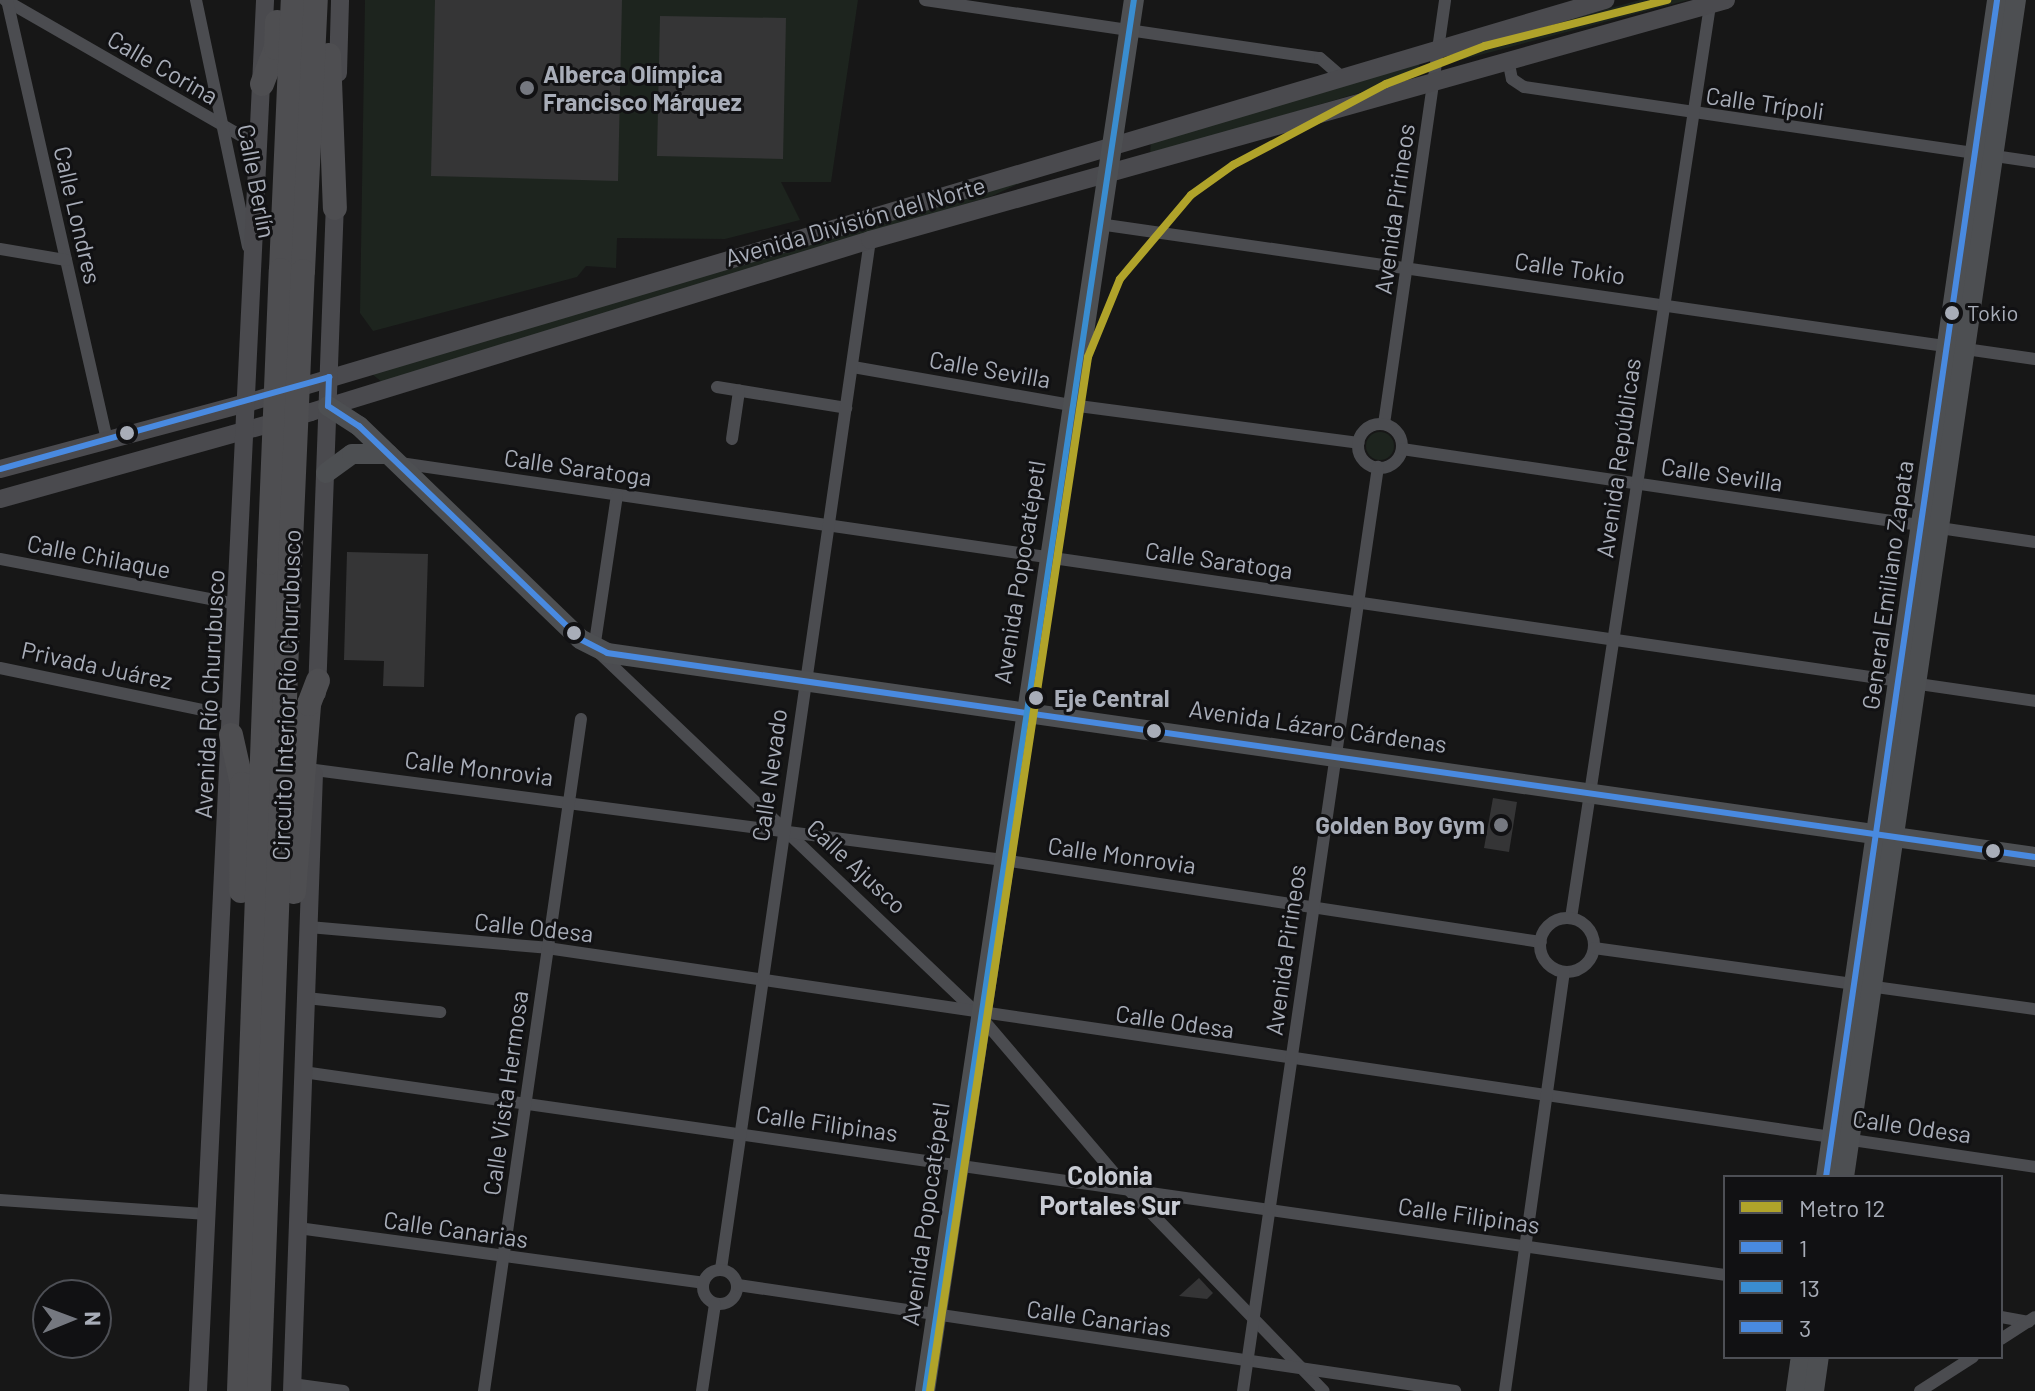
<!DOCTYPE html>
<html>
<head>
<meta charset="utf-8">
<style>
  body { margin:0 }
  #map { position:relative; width:2035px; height:1391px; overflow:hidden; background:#171717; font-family:Barlow,sans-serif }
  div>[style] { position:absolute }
  .green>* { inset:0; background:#1d241e }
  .round { border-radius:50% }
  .building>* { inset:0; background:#353536 }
  .minor>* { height:12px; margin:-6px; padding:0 6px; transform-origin:6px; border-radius:6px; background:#4b4c50 }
  .minor>.ring { margin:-6px; padding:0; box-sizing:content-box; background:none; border:12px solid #4b4c50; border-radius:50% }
  .secondary>* { height:18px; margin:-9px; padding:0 9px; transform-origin:9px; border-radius:9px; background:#4a4a4e }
  .primary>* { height:20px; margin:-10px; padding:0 10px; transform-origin:10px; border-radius:10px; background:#4d4f52 }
  .motorway>* { height:24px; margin:-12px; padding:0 12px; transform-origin:12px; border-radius:12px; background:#4e4e51 }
  .motorway-bridge>* { height:24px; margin:-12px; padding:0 12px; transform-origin:12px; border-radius:12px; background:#4e4e51 }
  .bus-1>* { height:6px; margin:-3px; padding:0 3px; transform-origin:3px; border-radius:3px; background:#498ae0 }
  .bus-2>* { height:6px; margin:-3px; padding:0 3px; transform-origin:3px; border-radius:3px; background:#3a8dd0 }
  .bus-3>* { height:6px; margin:-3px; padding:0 3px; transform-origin:3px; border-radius:3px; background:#498ae0 }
  .metro-1>* { height:8px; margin:-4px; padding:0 4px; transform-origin:4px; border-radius:4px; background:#b0a32a }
  .dots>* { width:22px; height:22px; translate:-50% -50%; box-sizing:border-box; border:4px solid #111113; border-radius:50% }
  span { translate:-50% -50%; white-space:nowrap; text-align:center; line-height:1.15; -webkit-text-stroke:6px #111113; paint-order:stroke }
  .bus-label { font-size:22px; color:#a8adb8 }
  .left { translate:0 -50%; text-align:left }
  .street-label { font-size:24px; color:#a8adb8 }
  .poi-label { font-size:24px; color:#a8adb8; font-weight:700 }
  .right { translate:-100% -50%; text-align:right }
  .stop-label { font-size:24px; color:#a8adb8; font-weight:700 }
  .neighbourhood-label { font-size:26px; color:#c9ccd4; font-weight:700 }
  .legend { position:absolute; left:1723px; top:1175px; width:280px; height:184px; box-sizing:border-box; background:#111113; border:2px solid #4d4f55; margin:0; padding:10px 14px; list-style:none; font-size:24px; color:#a8adb8 }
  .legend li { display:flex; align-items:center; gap:16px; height:40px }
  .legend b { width:40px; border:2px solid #4d4f55 }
  .north { position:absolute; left:32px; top:1279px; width:80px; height:80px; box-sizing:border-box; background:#111113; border:2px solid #4d4f55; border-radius:50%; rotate:89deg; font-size:22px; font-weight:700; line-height:32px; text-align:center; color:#a8adb8 }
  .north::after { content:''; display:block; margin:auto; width:28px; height:36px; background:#757880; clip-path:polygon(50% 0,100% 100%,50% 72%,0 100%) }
</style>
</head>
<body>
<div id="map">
  <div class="green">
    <i style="clip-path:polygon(365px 0,858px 0,831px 182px,781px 182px,800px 220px,725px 239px,617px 238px,616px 268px,586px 266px,577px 277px,373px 331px,360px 313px)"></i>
    <i style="clip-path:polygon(1640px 0,1688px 0,1461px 60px,1459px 49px)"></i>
    <i style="clip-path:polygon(1420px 62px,1416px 76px,1150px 155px,1151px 140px)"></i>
    <i style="clip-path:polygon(1031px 178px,992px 196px,382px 382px,372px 374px)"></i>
    <i class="round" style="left:1366px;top:432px;width:28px;height:28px"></i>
  </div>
  <div class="building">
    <i style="clip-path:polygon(435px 0,622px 0,618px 181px,431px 176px)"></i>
    <i style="clip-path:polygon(660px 16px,786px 18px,783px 159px,657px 156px)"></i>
    <i style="clip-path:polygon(347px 552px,428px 554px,424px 687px,383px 686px,384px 661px,344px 660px)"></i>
    <i style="clip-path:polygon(1493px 798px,1517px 802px,1509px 852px,1484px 848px)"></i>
    <i style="clip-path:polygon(1199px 1278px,1213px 1293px,1207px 1299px,1179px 1296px)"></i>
  </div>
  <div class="minor">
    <i style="left:5px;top:0;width:293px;rotate:29.9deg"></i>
    <i style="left:7px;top:0;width:451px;rotate:77.2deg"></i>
    <i style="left:196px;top:0;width:252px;rotate:78.1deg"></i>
    <i style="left:925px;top:0;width:399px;rotate:8.4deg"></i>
    <i style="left:1320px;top:58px;width:29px;rotate:41deg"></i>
    <i style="left:1508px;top:59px;width:20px;rotate:79deg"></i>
    <i style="left:1512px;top:79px;width:14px;rotate:34deg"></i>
    <i style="left:1524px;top:87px;width:516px;rotate:8.35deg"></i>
    <i style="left:1099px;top:224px;width:946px;rotate:8.21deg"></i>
    <i style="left:0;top:249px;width:67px;rotate:9.5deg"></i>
    <i style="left:853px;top:367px;width:221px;rotate:9.9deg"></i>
    <i style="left:1071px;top:405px;width:290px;rotate:7.5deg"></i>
    <i style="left:717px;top:387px;width:131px;rotate:9.2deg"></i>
    <i style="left:1384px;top:424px;width:428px;rotate:-81.8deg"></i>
    <i class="ring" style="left:1358px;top:424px;width:32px;height:32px"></i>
    <i style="left:732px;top:439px;width:49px;rotate:-81.7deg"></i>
    <i style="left:1402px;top:449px;width:640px;rotate:8.36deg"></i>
    <i style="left:400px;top:463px;width:1652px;rotate:8.28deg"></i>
    <i style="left:617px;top:495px;width:155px;rotate:98.5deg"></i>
    <i style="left:594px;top:648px;width:533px;rotate:43.63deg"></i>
    <i style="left:980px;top:1016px;width:225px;rotate:49.5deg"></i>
    <i style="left:1126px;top:1187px;width:284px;rotate:45.9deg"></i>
    <i style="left:0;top:559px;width:241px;rotate:10.8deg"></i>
    <i style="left:0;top:668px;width:237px;rotate:11.7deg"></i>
    <i style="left:315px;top:770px;width:694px;rotate:7.45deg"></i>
    <i style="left:1003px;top:860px;width:544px;rotate:8.67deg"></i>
    <i style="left:1571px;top:918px;width:924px;rotate:-81.34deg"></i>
    <i class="ring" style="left:1540px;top:918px;width:42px;height:42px"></i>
    <i style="left:309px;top:927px;width:239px;rotate:5deg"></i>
    <i style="left:547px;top:948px;width:1504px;rotate:8.37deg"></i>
    <i style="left:1594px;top:948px;width:445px;rotate:7.9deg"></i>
    <i style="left:306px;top:998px;width:135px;rotate:6deg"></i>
    <i style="left:303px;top:1072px;width:1436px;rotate:8.12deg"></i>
    <i style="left:0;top:1200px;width:204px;rotate:3.9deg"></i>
    <i style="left:298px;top:1228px;width:409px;rotate:7.7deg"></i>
    <i style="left:721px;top:1269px;width:1040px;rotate:-81.76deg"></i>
    <i class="ring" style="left:703px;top:1270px;width:22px;height:22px"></i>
    <i style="left:738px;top:1285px;width:725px;rotate:8.41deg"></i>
    <i style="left:2001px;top:1317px;width:28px;rotate:10deg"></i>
    <i style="left:2001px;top:1339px;width:40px;rotate:-32.9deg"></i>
    <i style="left:292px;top:1384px;width:52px;rotate:7.7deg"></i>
    <i style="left:484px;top:1391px;width:679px;rotate:-81.79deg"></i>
    <i style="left:702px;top:1391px;width:88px;rotate:-81.5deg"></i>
    <i style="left:1243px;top:1391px;width:934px;rotate:-81.69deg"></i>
    <i style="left:1505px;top:1391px;width:423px;rotate:-82deg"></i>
    <i style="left:1920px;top:1391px;width:63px;rotate:-32.7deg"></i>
  </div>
  <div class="secondary">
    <i style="left:338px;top:73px;width:73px;rotate:-88.4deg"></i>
    <i style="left:0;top:469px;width:256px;rotate:-15deg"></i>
    <i style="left:247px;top:403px;width:1417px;rotate:-16.53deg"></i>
    <i style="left:0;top:499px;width:323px;rotate:-15.6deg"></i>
    <i style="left:311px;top:412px;width:585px;rotate:-17.1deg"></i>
    <i style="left:870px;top:240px;width:889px;rotate:-15.66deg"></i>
    <i style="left:317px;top:693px;width:498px;rotate:-87.9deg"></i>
    <i style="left:198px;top:1391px;width:1393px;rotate:-87.24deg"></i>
    <i style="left:292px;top:1391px;width:617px;rotate:-87.96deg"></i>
  </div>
  <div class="primary">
    <i style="left:328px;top:406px;width:37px;rotate:33deg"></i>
    <i style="left:359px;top:426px;width:307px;rotate:43.9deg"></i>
    <i style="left:580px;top:639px;width:30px;rotate:27deg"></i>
    <i style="left:607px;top:653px;width:1442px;rotate:8.13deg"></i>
    <i style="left:326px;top:473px;width:32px;rotate:-36deg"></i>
    <i style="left:352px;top:454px;width:36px"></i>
    <i style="left:1826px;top:1177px;width:1189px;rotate:-81.73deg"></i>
    <i style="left:1844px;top:1177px;width:1190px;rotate:-81.69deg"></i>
    <i style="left:925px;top:1391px;width:1407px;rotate:-81.46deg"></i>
    <i style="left:1796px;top:1391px;width:34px;rotate:-82deg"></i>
    <i style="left:1814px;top:1391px;width:34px;rotate:-82deg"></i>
  </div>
  <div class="motorway">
    <i style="left:329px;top:55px;width:153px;rotate:87.8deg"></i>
    <i style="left:262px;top:84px;width:39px;rotate:-69deg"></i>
    <i style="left:276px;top:48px;width:26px;rotate:-88deg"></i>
    <i style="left:281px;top:270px;width:270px;rotate:-87.5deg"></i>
    <i style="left:303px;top:271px;width:271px;rotate:-87.3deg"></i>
    <i style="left:231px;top:735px;width:50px;rotate:77.3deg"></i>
    <i style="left:242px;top:784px;width:107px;rotate:90.5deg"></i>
    <i style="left:294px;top:892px;width:189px;rotate:-85.4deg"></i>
    <i style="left:309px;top:704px;width:25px;rotate:-69deg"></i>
    <i style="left:239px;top:1391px;width:829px;rotate:-87.92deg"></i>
    <i style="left:259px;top:1391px;width:827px;rotate:-87.85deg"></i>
  </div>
  <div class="motorway-bridge">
    <i style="left:269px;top:563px;width:293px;rotate:-87.7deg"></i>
    <i style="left:290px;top:565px;width:294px;rotate:-87.5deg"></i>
  </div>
  <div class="bus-1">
    <i style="left:328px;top:406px;width:37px;rotate:33deg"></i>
    <i style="left:359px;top:426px;width:307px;rotate:43.9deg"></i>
    <i style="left:580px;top:639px;width:30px;rotate:27deg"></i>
    <i style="left:607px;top:653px;width:1442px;rotate:8.13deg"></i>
    <i style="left:0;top:469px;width:342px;rotate:-15.6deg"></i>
    <i style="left:329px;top:377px;width:29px;rotate:92deg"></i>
  </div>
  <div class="bus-2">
    <i style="left:925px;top:1391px;width:1407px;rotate:-81.46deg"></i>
  </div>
  <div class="bus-3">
    <i style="left:1826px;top:1177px;width:1189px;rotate:-81.73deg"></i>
  </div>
  <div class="metro-1">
    <i style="left:930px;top:1391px;width:1046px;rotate:-81.31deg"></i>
    <i style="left:1088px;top:357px;width:84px;rotate:-67.7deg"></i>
    <i style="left:1120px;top:279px;width:110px;rotate:-49.8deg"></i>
    <i style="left:1191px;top:195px;width:52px;rotate:-35.5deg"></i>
    <i style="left:1233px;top:165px;width:173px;rotate:-27.9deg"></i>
    <i style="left:1386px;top:84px;width:106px;rotate:-21deg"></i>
    <i style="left:1485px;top:46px;width:188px;rotate:-14.2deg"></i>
  </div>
  <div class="dots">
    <i style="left:527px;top:88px;background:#757880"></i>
    <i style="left:1952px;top:313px;background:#a8adb8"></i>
    <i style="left:127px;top:433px;background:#a8adb8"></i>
    <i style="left:574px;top:633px;background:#a8adb8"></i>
    <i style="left:1036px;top:698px;background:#a8adb8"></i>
    <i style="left:1154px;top:731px;background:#a8adb8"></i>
    <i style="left:1501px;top:825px;background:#757880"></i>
    <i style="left:1993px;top:851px;background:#a8adb8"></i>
  </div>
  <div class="bus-label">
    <span class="left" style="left:1967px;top:313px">Tokio</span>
  </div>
  <div class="street-label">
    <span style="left:163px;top:67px;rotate:30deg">Calle Corina</span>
    <span style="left:1765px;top:103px;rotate:8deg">Calle Trípoli</span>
    <span style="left:257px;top:181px;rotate:79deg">Calle Berlín</span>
    <span style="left:1394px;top:209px;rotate:-82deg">Avenida Pirineos</span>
    <span style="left:78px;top:215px;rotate:77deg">Calle Londres</span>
    <span style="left:855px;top:221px;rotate:-16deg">Avenida División del Norte</span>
    <span style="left:1570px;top:268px;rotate:8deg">Calle Tokio</span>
    <span style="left:990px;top:369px;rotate:10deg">Calle Sevilla</span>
    <span style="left:1618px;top:458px;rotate:-82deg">Avenida Repúblicas</span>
    <span style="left:578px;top:467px;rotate:8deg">Calle Saratoga</span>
    <span style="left:1722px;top:474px;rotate:8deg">Calle Sevilla</span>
    <span style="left:99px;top:556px;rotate:11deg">Calle Chilaque</span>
    <span style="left:1219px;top:560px;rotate:8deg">Calle Saratoga</span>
    <span style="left:1019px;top:572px;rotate:-81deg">Avenida Popocatépetl</span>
    <span style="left:1887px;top:585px;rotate:-82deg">General Emiliano Zapata</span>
    <span style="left:97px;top:665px;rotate:12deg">Privada Juárez</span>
    <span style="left:209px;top:694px;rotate:-87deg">Avenida Río Churubusco</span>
    <span style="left:286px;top:695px;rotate:-88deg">Circuito Interior Río Churubusco</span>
    <span style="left:1318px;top:726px;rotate:8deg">Avenida Lázaro Cárdenas</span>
    <span style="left:479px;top:768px;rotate:7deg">Calle Monrovia</span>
    <span style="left:769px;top:775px;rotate:-82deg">Calle Nevado</span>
    <span style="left:1122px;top:855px;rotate:8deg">Calle Monrovia</span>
    <span style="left:857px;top:866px;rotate:43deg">Calle Ajusco</span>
    <span style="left:534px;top:927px;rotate:6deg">Calle Odesa</span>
    <span style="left:1285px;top:950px;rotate:-82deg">Avenida Pirineos</span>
    <span style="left:1175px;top:1021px;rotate:8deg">Calle Odesa</span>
    <span style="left:505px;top:1093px;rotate:-82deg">Calle Vista Hermosa</span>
    <span style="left:827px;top:1123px;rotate:8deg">Calle Filipinas</span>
    <span style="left:1912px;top:1126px;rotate:8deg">Calle Odesa</span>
    <span style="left:925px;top:1214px;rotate:-82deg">Avenida Popocatépetl</span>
    <span style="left:1469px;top:1215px;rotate:8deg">Calle Filipinas</span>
    <span style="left:456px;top:1229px;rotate:8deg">Calle Canarias</span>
    <span style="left:1099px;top:1318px;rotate:8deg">Calle Canarias</span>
  </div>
  <div class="poi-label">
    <span class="left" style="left:543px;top:88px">Alberca Olímpica<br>Francisco Márquez</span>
    <span class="right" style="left:1485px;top:825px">Golden Boy Gym</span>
  </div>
  <div class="stop-label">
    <span class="left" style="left:1054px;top:698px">Eje Central</span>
  </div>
  <div class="neighbourhood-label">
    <span style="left:1110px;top:1190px">Colonia<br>Portales Sur</span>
  </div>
  <ul class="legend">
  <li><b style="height:10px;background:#b0a32a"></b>Metro 12</li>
  <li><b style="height:10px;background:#498ae0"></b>1</li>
  <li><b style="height:10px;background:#3a8dd0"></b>13</li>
  <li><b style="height:10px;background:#498ae0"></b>3</li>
  </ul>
  <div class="north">N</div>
</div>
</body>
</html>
